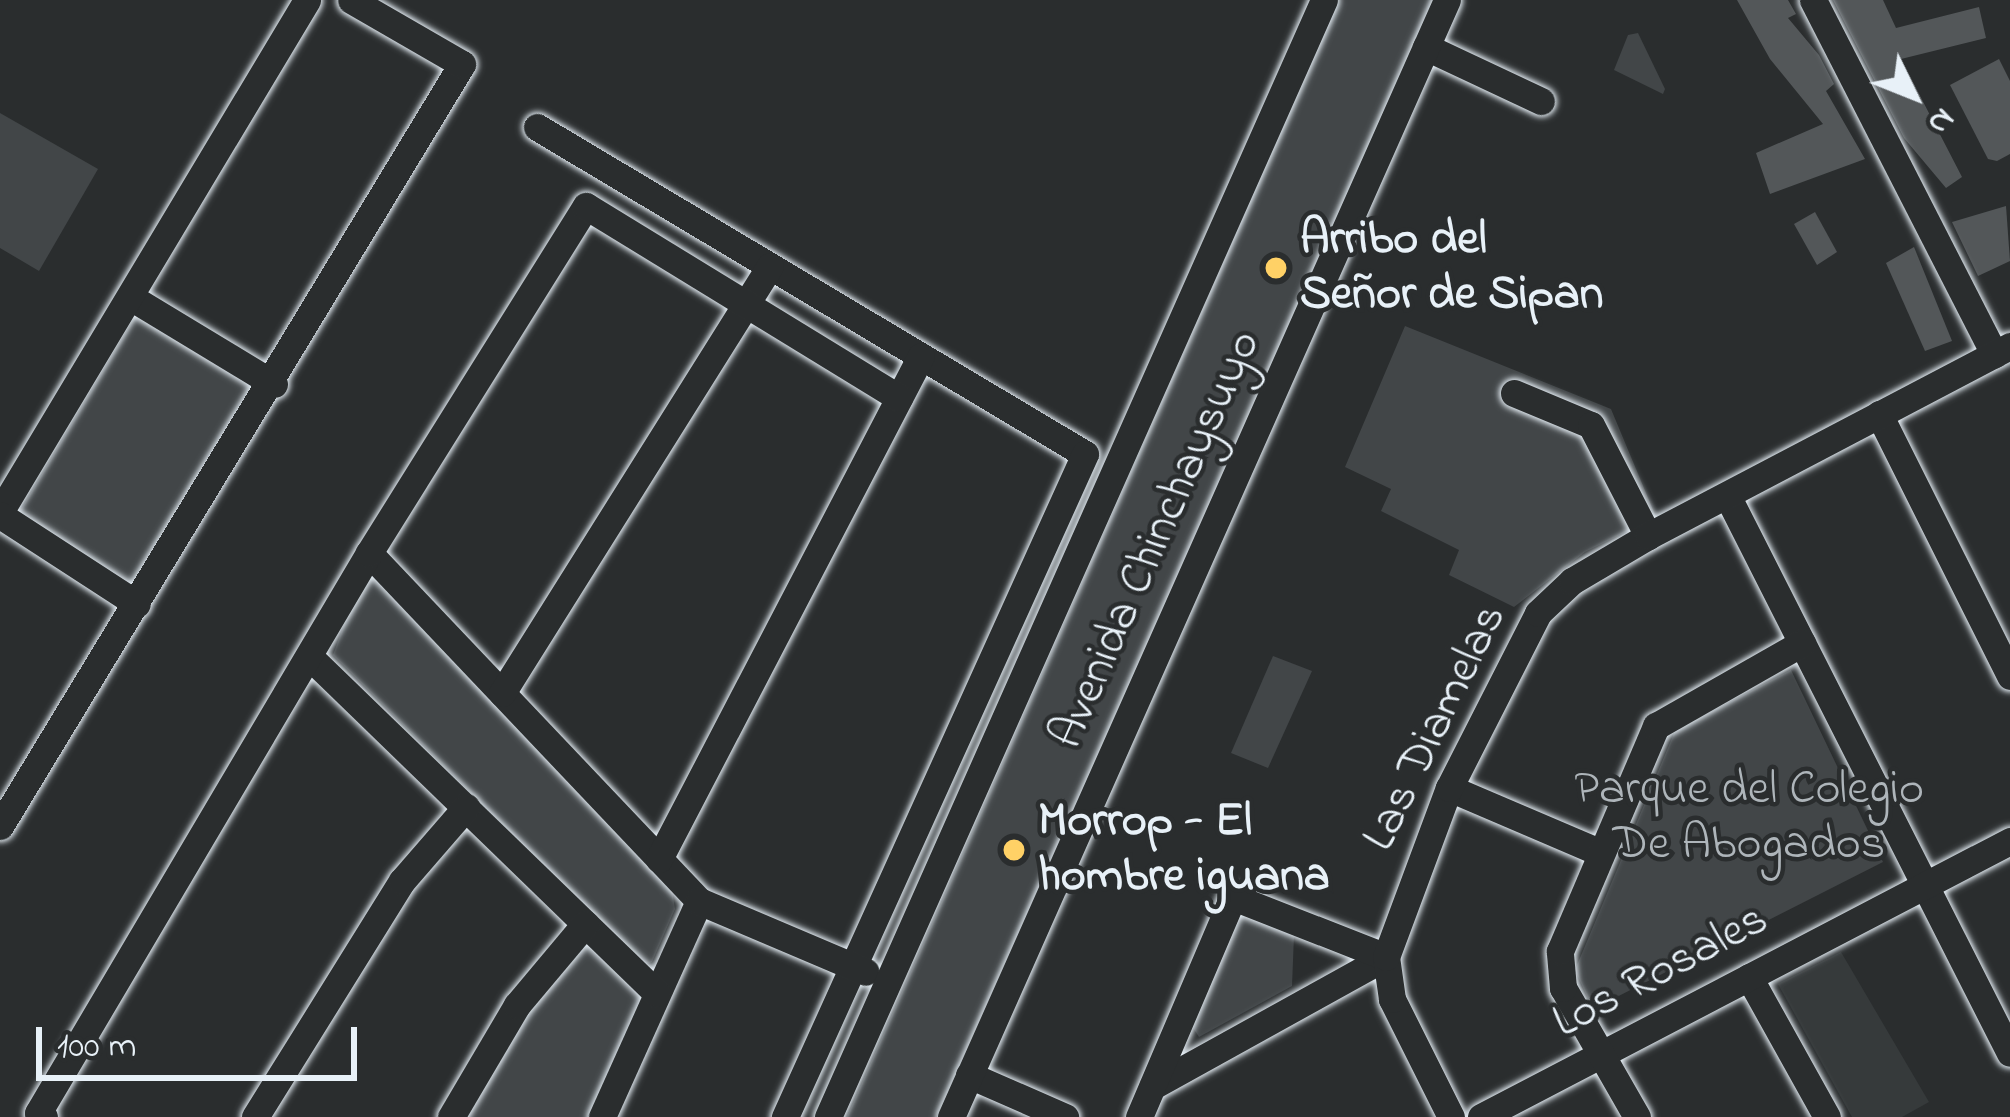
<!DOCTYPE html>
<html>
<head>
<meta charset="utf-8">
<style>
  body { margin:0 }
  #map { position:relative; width:2010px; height:1117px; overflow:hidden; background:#2a2d2e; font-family:"Indie Flower",sans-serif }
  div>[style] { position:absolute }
  .built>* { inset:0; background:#363a3b }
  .green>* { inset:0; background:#424648 }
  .building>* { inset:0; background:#535759 }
  .roads { filter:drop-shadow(0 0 3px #e8f1f8) drop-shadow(0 0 3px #e8f1f8) }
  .minor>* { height:27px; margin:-13.5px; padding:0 13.5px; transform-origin:13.5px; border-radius:13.5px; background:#2a2d2e }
  .dots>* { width:33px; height:33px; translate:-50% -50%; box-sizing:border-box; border:6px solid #2a2d2e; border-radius:50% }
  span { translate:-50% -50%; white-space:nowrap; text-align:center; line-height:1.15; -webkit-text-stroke:9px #2a2d2e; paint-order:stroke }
  .poi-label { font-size:48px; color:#e8f1f8; font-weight:700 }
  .left { translate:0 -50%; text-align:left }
  .street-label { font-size:48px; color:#e8f1f8 }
  .park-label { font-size:48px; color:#aeb5ba }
  .north { position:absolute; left:1854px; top:36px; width:120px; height:120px; -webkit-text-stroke:9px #2a2d2e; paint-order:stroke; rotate:133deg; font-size:33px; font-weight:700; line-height:48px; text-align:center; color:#e8f1f8 }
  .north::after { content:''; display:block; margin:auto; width:42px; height:54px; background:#e8f1f8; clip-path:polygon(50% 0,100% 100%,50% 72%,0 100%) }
  .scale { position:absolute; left:36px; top:1027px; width:321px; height:54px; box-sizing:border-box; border:6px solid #e8f1f8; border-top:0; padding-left:15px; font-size:36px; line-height:42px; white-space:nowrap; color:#e8f1f8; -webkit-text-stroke:9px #2a2d2e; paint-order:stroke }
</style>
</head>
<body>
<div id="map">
  <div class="built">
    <i style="clip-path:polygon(1841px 952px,1929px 1102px,1902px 1117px,1852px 1117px,1778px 984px)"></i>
  </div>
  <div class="green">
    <i style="clip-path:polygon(1339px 0,1434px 0,936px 1117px,847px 1117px)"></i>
    <i style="clip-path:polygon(1638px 33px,1665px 89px,1663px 94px,1614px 70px,1628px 35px)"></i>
    <i style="clip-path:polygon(0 113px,98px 169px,39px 271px,0 248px)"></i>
    <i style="clip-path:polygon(138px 312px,256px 381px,135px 589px,16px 518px)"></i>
    <i style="clip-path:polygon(1405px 326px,1611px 409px,1656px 517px,1585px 552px,1514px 607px,1449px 575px,1459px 550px,1381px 511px,1391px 489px,1345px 467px)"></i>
    <i style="clip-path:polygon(378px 571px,672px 890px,675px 909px,652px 962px,644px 965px,333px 655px,362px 576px)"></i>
    <i style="clip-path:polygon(1273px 656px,1312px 671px,1268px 768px,1231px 753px)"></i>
    <i style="clip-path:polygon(1791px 670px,1883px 862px,1593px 1009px,1575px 970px,1675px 731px)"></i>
    <i style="clip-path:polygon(1241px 912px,1294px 935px,1292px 986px,1199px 1037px,1190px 1023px)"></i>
    <i style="clip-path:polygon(592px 942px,644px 994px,589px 1117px,458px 1117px,506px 1036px,575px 946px)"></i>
  </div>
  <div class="building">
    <i style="clip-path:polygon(1737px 0,1788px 0,1796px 14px,1788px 18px,1819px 55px,1834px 84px,1826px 91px,1865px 159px,1770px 194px,1756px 153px,1823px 124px,1770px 59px)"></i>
    <i style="clip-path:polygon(1833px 0,1883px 0,1896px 28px,1979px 7px,1986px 38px,1901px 59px,1962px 177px,1946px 188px,1904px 138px)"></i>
    <i style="clip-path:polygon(1999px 59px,2010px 81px,2010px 154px,1997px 161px,1988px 159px,1950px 85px)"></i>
    <i style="clip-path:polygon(2006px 206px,2010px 261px,1978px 276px,1952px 222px)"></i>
    <i style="clip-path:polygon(1815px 212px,1837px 252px,1817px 265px,1794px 224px)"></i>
    <i style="clip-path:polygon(1914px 247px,1952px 341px,1925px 351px,1886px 263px)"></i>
  </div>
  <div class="roads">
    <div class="minor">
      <i style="left:1813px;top:0;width:398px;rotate:62.9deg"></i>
      <i style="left:1426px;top:47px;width:127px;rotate:25.2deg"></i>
      <i style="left:537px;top:127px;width:638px;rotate:30.83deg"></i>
      <i style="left:1085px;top:454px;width:728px;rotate:114.35deg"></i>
      <i style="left:132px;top:298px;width:166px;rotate:31.2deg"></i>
      <i style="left:1514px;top:393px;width:83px;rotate:22.6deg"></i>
      <i style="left:1591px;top:425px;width:125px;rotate:62.8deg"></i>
      <i style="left:1879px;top:414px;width:293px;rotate:63.4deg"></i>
      <i style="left:1728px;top:497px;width:623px;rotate:63.11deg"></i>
      <i style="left:0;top:512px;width:597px;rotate:-59.05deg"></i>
      <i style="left:0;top:515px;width:163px;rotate:33deg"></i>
      <i style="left:369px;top:553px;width:480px;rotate:46.5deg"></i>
      <i style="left:699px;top:901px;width:237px;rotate:114.2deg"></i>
      <i style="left:312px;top:659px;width:480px;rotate:44.1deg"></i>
      <i style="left:502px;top:693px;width:504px;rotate:-57.89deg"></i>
      <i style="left:1449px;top:788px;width:161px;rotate:23.1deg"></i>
      <i style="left:0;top:826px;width:891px;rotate:-58.77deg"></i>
      <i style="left:462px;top:64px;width:128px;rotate:-150deg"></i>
      <i style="left:659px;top:859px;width:567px;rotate:-62.49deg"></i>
      <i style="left:699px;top:901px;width:181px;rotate:23deg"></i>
      <i style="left:1749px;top:977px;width:160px;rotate:60.9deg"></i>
      <i style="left:969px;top:1075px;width:105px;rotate:23.6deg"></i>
      <i style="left:1153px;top:1086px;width:266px;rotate:-29deg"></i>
      <i style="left:44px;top:1117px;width:7px;rotate:-146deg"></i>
      <i style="left:38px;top:1113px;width:651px;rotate:-59.41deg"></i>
      <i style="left:369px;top:553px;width:409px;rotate:-58deg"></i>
      <i style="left:586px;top:206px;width:367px;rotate:31.5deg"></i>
      <i style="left:255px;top:1117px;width:278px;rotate:-58.1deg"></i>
      <i style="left:402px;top:881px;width:98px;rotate:-49.1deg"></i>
      <i style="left:451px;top:1117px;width:130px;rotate:-59.5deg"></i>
      <i style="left:517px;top:1005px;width:106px;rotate:-50deg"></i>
      <i style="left:828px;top:1117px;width:1222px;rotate:-66.06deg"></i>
      <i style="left:951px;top:1117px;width:1222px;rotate:-66.06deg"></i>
      <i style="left:1139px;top:1117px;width:239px;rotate:-66.9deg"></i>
      <i style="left:1233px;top:897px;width:164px;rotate:21.4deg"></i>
      <i style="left:1451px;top:1117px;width:132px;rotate:-116.6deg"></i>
      <i style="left:1392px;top:999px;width:42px;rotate:-98.1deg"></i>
      <i style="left:1386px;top:957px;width:180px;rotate:-69.6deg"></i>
      <i style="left:1449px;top:788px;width:196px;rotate:-63deg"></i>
      <i style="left:1538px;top:613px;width:47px;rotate:-43.3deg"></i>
      <i style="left:1572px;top:581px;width:88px;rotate:-30.6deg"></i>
      <i style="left:1648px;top:536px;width:409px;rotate:-27.7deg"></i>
      <i style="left:1481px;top:1117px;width:597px;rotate:-27.55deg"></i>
      <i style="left:1637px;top:1117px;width:149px;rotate:-119.8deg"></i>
      <i style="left:1563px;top:988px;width:37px;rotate:-95deg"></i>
      <i style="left:1560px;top:951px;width:245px;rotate:-66.9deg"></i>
      <i style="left:1656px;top:726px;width:168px;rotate:-29.6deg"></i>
    </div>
  </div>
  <div class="dots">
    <i style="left:1276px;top:268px;background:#ffd166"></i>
    <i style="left:1014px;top:850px;background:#ffd166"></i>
  </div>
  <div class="poi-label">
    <span class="left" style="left:1300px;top:268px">Arribo del<br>Señor de Sipan</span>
    <span class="left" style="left:1038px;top:850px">Morrop - El<br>hombre iguana</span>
  </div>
  <div class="street-label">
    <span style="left:1157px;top:540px;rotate:-66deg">Avenida Chinchaysuyo</span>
    <span style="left:1436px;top:728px;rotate:-64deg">Las Diamelas</span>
    <span style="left:1661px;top:972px;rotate:-28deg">Los Rosales</span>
  </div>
  <div class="park-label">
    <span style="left:1749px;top:818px">Parque del Colegio<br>De Abogados</span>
  </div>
  <div class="north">N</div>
  <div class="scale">100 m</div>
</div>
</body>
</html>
